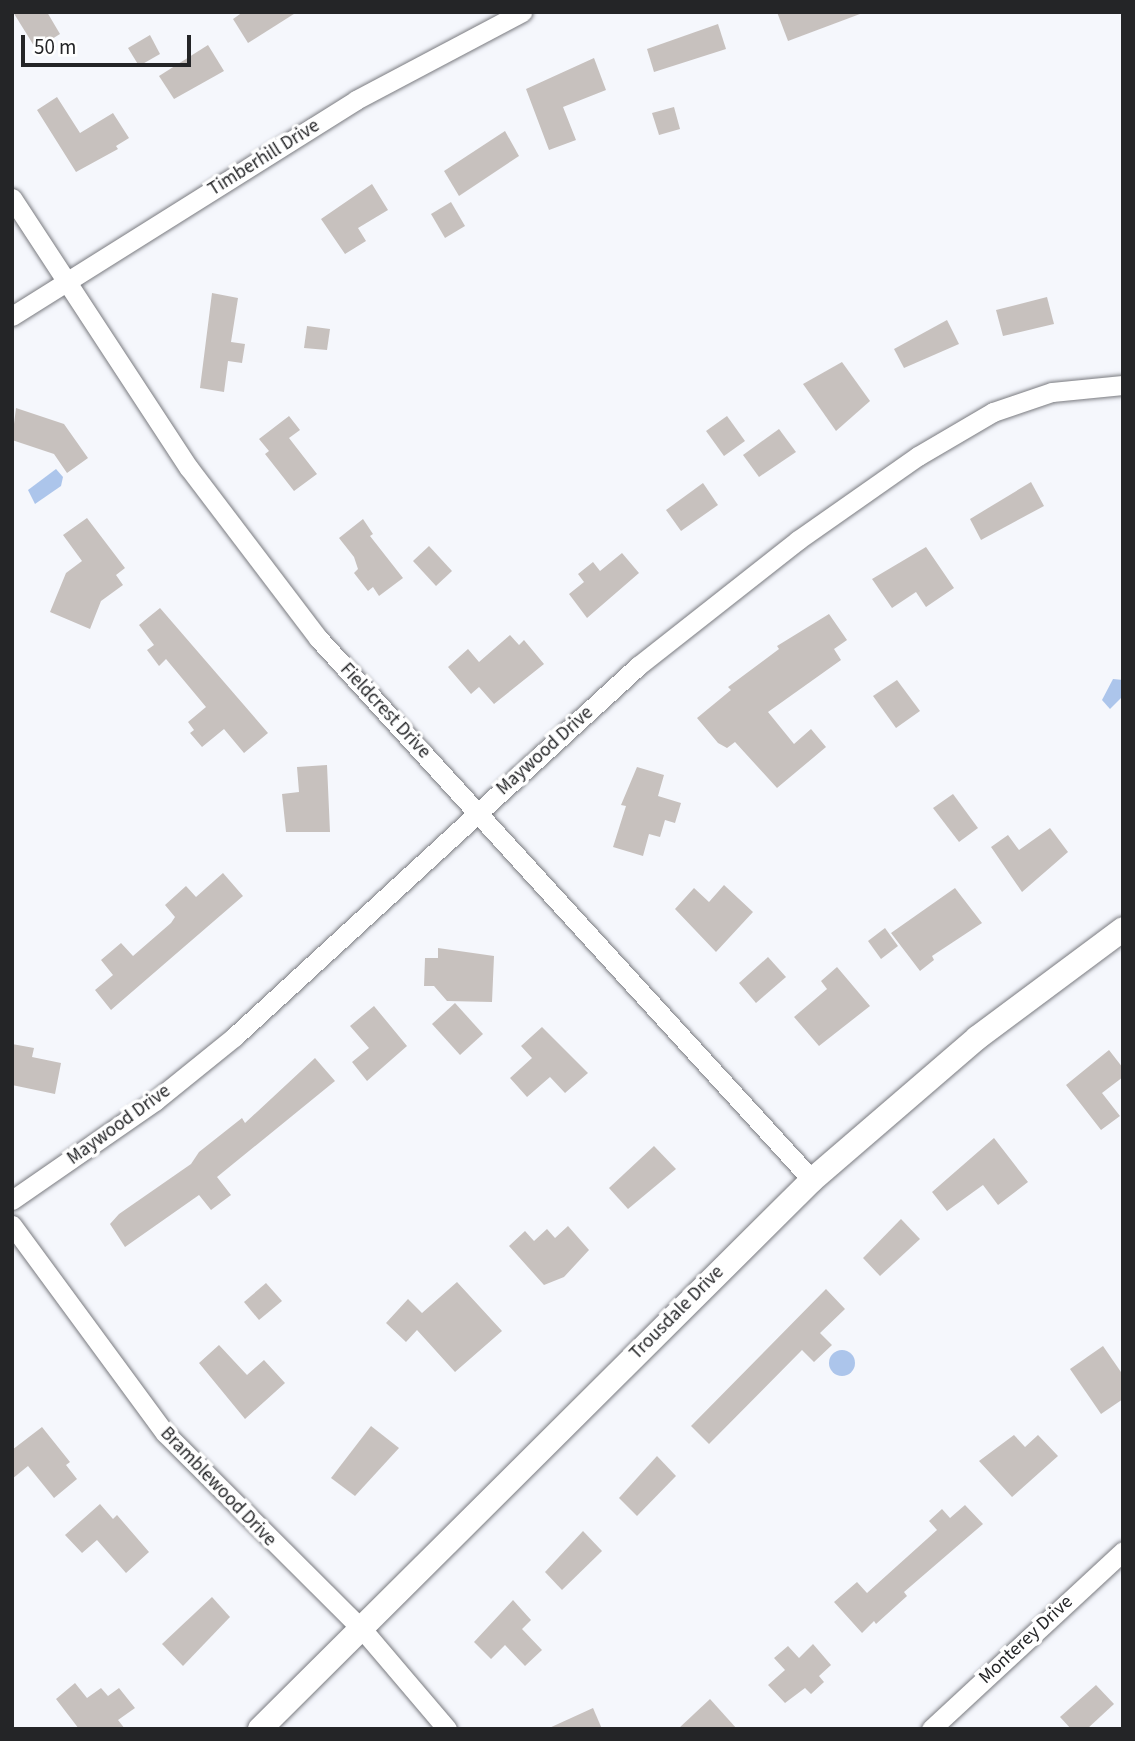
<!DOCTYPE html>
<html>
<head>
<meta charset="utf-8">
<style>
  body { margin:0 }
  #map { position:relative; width:1135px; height:1741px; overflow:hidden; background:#f5f7fc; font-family:"Source Sans 3",sans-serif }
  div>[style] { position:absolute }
  .water>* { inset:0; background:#acc5eb }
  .round { border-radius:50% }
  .building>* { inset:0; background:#c7c1be }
  .roads { filter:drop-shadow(0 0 2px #7a7b80) drop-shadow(0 0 2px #7a7b80) }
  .minor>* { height:19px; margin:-9.5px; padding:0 9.5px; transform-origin:9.5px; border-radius:9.5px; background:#fff }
  .tertiary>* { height:24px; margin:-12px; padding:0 12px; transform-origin:12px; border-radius:12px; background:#fff }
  span { translate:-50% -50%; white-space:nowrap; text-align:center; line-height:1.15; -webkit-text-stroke:7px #fff; paint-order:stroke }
  .street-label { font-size:19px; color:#242527 }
  .frame { position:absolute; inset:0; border:14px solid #242527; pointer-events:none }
  .scale { position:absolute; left:21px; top:35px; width:170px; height:32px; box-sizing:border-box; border:4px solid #242527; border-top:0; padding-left:9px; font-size:21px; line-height:24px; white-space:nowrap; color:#242527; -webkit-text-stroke:5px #fff; paint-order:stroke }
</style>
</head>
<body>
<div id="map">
  <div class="water">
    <i style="clip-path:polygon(56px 469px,63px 477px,61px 486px,35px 504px,28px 490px)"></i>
    <i style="clip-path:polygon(1113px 679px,1123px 680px,1123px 696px,1110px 709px,1102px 700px)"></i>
    <i class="round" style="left:829px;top:1350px;width:26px;height:26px"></i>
  </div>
  <div class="building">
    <i style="clip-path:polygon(13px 12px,47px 12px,60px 34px,36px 49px)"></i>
    <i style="clip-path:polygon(243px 12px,297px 12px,248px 43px,233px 19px)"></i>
    <i style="clip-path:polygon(777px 12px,859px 12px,860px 14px,788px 41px)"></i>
    <i style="clip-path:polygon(718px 24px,726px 49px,654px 72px,647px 49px)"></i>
    <i style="clip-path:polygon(150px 35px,160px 54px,139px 66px,128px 48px)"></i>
    <i style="clip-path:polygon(208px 45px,224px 71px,174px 99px,159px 76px)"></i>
    <i style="clip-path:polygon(594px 58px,606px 90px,563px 107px,576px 140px,549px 150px,526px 89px)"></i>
    <i style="clip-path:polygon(57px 97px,80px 133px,113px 113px,129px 138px,116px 146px,118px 149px,76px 172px,37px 110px)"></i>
    <i style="clip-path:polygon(674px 107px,680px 129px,659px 135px,652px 113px)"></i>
    <i style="clip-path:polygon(505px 131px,519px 156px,459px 196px,444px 171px)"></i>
    <i style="clip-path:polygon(372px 184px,388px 210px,358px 228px,366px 241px,345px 254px,321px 219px)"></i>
    <i style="clip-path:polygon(451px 202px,465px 226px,445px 238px,431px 214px)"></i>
    <i style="clip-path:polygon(212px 293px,238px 298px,231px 342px,245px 344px,242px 363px,228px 361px,224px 392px,200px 388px)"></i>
    <i style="clip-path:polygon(1047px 297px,1054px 324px,1003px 336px,996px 310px)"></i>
    <i style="clip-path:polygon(947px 320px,959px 344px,904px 368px,894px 349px)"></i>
    <i style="clip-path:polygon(307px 326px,330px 329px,327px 350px,304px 348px)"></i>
    <i style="clip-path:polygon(842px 362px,870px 401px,836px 431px,803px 384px)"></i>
    <i style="clip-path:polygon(16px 408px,64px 424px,88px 458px,67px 473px,54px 454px,12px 440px)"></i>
    <i style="clip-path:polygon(289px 416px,300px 430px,289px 438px,317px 474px,294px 491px,265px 454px,269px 451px,259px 439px)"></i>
    <i style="clip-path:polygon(727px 416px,745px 441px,724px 456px,706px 431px)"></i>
    <i style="clip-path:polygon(779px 429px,796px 452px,759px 477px,743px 455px)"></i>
    <i style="clip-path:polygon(1031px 482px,1044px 506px,981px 540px,970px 519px)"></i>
    <i style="clip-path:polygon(703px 483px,718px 505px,681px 531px,666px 510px)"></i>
    <i style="clip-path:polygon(87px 518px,125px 568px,116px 575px,123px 585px,101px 601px,90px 629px,50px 612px,66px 573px,82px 561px,63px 535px)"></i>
    <i style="clip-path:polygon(363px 519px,373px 534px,370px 536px,403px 578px,379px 596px,373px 587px,368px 591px,354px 573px,358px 569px,354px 557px,339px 538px)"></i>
    <i style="clip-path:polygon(429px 546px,452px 571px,436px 586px,413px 561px)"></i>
    <i style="clip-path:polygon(926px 547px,954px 588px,926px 607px,916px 592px,892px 608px,872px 579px)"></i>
    <i style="clip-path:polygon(622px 553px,639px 573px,587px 618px,569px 594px,584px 582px,578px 574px,593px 562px,600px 571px)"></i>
    <i style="clip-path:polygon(160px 608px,268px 733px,244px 753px,224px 729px,202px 747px,190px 733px,194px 730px,188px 722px,206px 707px,166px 659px,159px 666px,147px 650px,154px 645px,139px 625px)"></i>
    <i style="clip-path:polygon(829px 614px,847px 640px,834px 649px,841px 660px,768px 712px,794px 744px,811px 729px,826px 747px,777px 788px,735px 742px,727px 748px,718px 743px,697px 718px,731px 690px,728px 687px,779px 649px,777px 646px)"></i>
    <i style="clip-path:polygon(510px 635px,519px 645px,524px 640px,544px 664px,494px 704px,479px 687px,471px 694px,448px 667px,468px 649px,479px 662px)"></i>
    <i style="clip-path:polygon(897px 680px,920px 711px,896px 728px,873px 696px)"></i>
    <i style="clip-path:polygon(327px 765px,330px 832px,286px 832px,282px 794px,299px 792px,297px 767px)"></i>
    <i style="clip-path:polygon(637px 767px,664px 775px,658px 796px,681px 803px,675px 823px,665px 820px,660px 837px,649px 834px,643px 856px,613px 847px,626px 806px,621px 805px)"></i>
    <i style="clip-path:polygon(953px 794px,978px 828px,959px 842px,933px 808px)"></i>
    <i style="clip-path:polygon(1050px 828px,1068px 852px,1022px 892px,991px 847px,1008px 835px,1019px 850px)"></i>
    <i style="clip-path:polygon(223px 873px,243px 896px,111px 1010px,95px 990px,113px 975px,101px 960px,121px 943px,133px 956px,171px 923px,175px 917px,165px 905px,186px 886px,196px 897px)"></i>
    <i style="clip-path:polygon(724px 885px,753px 912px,716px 952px,675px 909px,694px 888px,709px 902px)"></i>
    <i style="clip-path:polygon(955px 888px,982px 923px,932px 956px,934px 960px,920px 971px,891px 933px)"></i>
    <i style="clip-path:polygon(885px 928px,898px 946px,881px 959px,868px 941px)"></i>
    <i style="clip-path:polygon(438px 948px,494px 956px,492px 1002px,447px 1001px,434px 986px,424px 986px,425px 958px,438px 958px)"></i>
    <i style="clip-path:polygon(768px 957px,786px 977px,756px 1003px,739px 983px)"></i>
    <i style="clip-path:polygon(837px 967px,870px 1006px,819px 1046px,794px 1017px,827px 989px,821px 981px)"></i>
    <i style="clip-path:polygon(455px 1003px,483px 1034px,460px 1055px,432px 1024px)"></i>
    <i style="clip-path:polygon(374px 1006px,407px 1046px,367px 1081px,352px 1062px,369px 1048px,350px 1026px)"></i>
    <i style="clip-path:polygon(542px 1027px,588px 1073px,565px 1093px,550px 1077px,527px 1097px,510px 1078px,532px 1058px,521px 1046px)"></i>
    <i style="clip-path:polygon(12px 1044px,34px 1048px,32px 1057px,61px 1063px,55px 1094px,12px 1085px)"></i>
    <i style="clip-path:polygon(1109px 1050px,1123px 1068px,1123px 1077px,1102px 1093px,1120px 1116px,1101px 1130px,1066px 1085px)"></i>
    <i style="clip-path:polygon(315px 1058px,335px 1081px,217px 1177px,231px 1195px,211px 1210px,199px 1195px,125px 1247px,110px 1224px,119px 1214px,191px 1164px,199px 1152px,242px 1118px,245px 1123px)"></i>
    <i style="clip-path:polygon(994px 1138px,1028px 1182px,998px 1205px,983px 1185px,947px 1211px,932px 1192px)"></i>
    <i style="clip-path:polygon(654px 1146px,676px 1169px,628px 1209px,609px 1188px)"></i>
    <i style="clip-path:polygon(901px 1219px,920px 1239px,880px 1276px,863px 1258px)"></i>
    <i style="clip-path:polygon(568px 1226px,589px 1250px,564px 1277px,544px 1285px,509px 1246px,525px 1231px,534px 1241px,547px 1229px,555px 1238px)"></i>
    <i style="clip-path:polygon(457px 1282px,502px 1331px,455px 1372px,417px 1330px,406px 1342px,386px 1323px,408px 1299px,422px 1313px)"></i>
    <i style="clip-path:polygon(266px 1283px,282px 1301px,259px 1320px,244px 1302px)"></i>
    <i style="clip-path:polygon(826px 1289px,845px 1309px,820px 1333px,832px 1345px,814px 1362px,802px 1350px,709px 1444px,691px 1426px)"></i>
    <i style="clip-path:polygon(219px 1345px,247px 1375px,264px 1360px,285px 1383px,245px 1419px,199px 1363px)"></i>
    <i style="clip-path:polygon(1103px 1346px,1123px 1375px,1123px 1399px,1101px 1414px,1070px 1369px)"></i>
    <i style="clip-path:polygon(371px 1426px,399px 1448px,355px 1496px,331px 1478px)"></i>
    <i style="clip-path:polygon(42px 1427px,70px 1462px,66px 1465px,77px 1479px,54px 1498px,28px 1466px,12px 1479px,12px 1450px)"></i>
    <i style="clip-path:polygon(1014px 1435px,1025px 1447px,1038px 1435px,1058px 1456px,1012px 1497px,979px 1461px)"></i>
    <i style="clip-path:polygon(657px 1456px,676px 1476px,637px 1516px,619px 1498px)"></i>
    <i style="clip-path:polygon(100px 1504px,113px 1519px,117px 1515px,149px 1552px,126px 1573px,97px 1540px,82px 1553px,65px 1535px)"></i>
    <i style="clip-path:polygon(965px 1505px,983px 1524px,904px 1592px,907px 1596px,876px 1624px,874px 1621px,862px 1633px,834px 1602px,857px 1582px,867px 1593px,937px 1530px,929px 1521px,942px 1509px,950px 1518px)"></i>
    <i style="clip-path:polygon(583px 1531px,602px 1551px,562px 1590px,545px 1572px)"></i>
    <i style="clip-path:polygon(212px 1597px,230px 1617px,183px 1666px,162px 1644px)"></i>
    <i style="clip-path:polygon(513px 1600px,531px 1620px,522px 1629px,542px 1650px,525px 1666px,505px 1645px,491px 1659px,474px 1642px)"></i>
    <i style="clip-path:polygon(813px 1644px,831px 1665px,819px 1676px,824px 1682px,811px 1694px,805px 1688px,785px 1703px,768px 1685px,785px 1670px,774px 1658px,788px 1646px,799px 1658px)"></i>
    <i style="clip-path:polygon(75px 1683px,87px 1698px,101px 1688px,108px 1696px,119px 1688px,135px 1708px,118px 1720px,125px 1729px,79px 1729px,56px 1699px)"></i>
    <i style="clip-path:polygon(1096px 1685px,1114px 1704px,1087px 1729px,1071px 1729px,1060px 1717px)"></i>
    <i style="clip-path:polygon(710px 1699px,737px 1729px,678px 1729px)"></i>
    <i style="clip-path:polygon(593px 1708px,602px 1729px,547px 1729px)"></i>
  </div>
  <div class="roads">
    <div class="minor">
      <i style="left:12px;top:198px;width:323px;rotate:56.8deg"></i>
      <i style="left:189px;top:468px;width:213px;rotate:52.8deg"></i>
      <i style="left:318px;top:638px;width:733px;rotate:47.65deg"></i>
      <i style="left:12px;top:316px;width:406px;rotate:-32.1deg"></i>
      <i style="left:356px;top:100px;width:188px;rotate:-27.9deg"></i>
      <i style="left:12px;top:1200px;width:174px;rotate:-34.7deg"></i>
      <i style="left:155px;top:1101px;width:102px;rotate:-39deg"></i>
      <i style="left:234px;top:1037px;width:549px;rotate:-42.56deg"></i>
      <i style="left:638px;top:666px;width:204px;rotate:-38.2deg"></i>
      <i style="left:798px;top:540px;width:146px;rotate:-35deg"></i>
      <i style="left:918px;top:456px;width:87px;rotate:-30.4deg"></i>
      <i style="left:993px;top:412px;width:62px;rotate:-18.7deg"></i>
      <i style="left:1052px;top:392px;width:71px;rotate:-5.6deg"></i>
      <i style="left:12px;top:1225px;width:258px;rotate:53.7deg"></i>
      <i style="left:165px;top:1433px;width:278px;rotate:44.9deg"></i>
      <i style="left:362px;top:1629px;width:131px;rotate:49.6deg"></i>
      <i style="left:931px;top:1729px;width:262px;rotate:-42.8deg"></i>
    </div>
    <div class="tertiary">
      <i style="left:260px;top:1729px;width:779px;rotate:-44.84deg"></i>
      <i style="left:812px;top:1180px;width:218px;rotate:-40.7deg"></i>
      <i style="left:977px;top:1038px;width:182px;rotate:-36.7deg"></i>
    </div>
  </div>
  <div class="street-label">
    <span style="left:264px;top:158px;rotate:-32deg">Timberhill Drive</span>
    <span style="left:385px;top:711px;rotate:47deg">Fieldcrest Drive</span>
    <span style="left:545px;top:751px;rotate:-42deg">Maywood Drive</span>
    <span style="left:119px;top:1125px;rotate:-36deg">Maywood Drive</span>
    <span style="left:677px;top:1313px;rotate:-45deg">Trousdale Drive</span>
    <span style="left:218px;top:1487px;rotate:46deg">Bramblewood Drive</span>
    <span style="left:1026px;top:1640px;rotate:-43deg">Monterey Drive</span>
  </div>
  <div class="frame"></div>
  <div class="scale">50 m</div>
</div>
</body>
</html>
